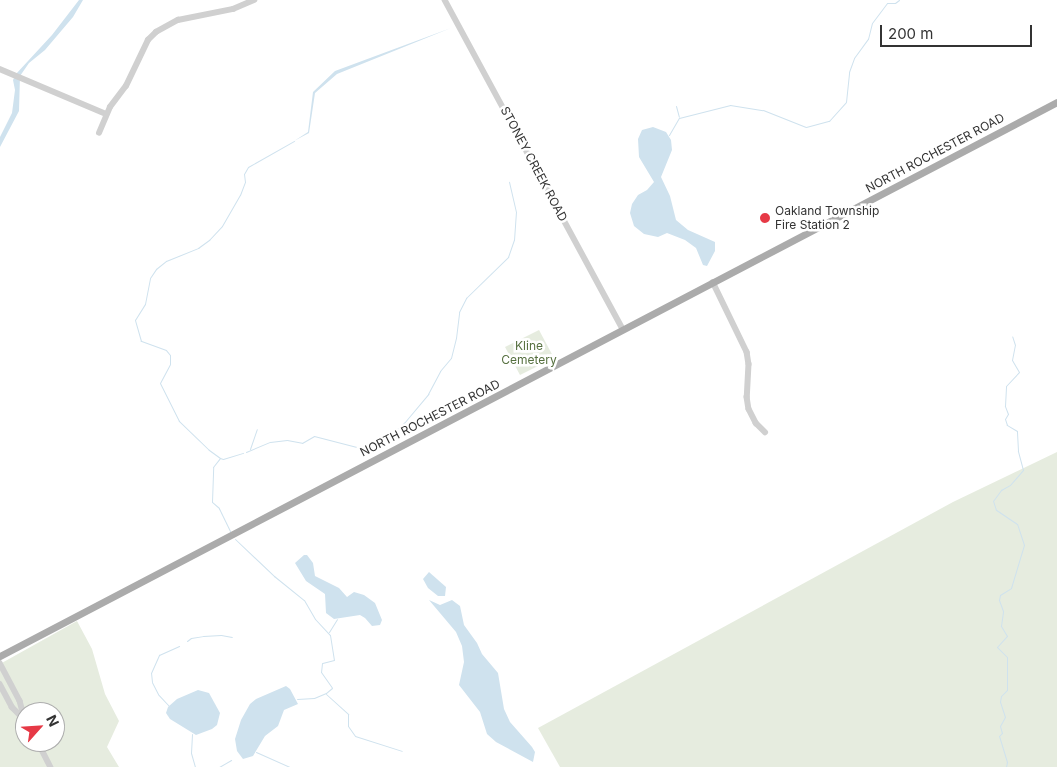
<!DOCTYPE html>
<html>
<head>
<meta charset="utf-8">
<style>
  body { margin:0 }
  #map { position:relative; width:1057px; height:767px; overflow:hidden; background:#fff; font-family:Inter,sans-serif }
  div>[style] { position:absolute }
  .green>* { inset:0; background:#e6ecdf }
  .water>* { inset:0; background:#cfe2ee }
  .stream>* { height:1px; margin:-0.5px; padding:0 0.5px; transform-origin:0.5px; border-radius:0.5px; background:#cfe2ee }
  .minor>* { height:5.5px; margin:-2.75px; padding:0 2.75px; transform-origin:2.75px; border-radius:2.75px; background:#d0d0d0 }
  .major>* { height:7px; margin:-3.5px; padding:0 3.5px; transform-origin:3.5px; border-radius:3.5px; background:#ababab }
  .dots>* { width:14px; height:14px; translate:-50% -50%; box-sizing:border-box; border:2px solid #fff; border-radius:50% }
  span { translate:-50% -50%; white-space:nowrap; text-align:center; line-height:1.15; -webkit-text-stroke:5px #fff; paint-order:stroke }
  .street-label { font-size:12px; color:#333 }
  .poi-label { font-size:12px; color:#333 }
  .left { translate:0 -50%; text-align:left }
  .park-label { font-size:12px; color:#56703f }
  .north { position:absolute; left:15px; top:702px; width:50px; height:50px; box-sizing:border-box; background:#fff; border:1px solid #adadad; border-radius:50%; rotate:64deg; font-size:14px; font-weight:700; line-height:20px; text-align:center; color:#333 }
  .north::after { content:''; display:block; margin:auto; width:18px; height:22px; background:#e63946; clip-path:polygon(50% 0,100% 100%,50% 72%,0 100%) }
  .scale { position:absolute; left:880px; top:25px; width:152px; height:22px; box-sizing:border-box; border:2px solid #333; border-top:0; padding-left:6px; font-size:15px; line-height:18px; white-space:nowrap; color:#333; -webkit-text-stroke:4px #fff; paint-order:stroke }
</style>
</head>
<body>
<div id="map">
  <div class="green">
    <i style="clip-path:polygon(539px 330px,554px 358px,520px 375px,505px 347px)"></i>
    <i style="clip-path:polygon(1057px 452px,1057px 767px,560px 767px,538px 728px,953px 502px)"></i>
    <i style="clip-path:polygon(evenodd,77px 621px,92px 649px,105px 694px,119px 721px,107px 747px,119px 767px,0 767px,0 664px,77px 621px,25px 712px,55px 712px,55px 742px,25px 742px,25px 712px)"></i>
  </div>
  <div class="water">
    <i style="clip-path:polygon(79px 0,83px 0,73px 17px,45px 50px,29px 63px,20px 76px,19px 111px,0 147px,0 137px,12px 113px,15px 90px,13px 80px,16px 74px,52px 35px)"></i>
    <i style="clip-path:polygon(451px 28px,337px 74px,315px 93px,309px 133px,294px 141px,308px 132px,313px 92px,335px 71px)"></i>
    <i style="clip-path:polygon(653px 127px,666px 132px,671px 140px,672px 150px,661px 177px,670px 196px,676px 220px,688px 230px,715px 242px,715px 251px,707px 266px,703px 265px,696px 248px,685px 240px,667px 233px,658px 237px,644px 234px,634px 226px,630px 213px,632px 204px,638px 195px,647px 190px,654px 182px,639px 157px,638px 139px,642px 130px)"></i>
    <i style="clip-path:polygon(304px 555px,307px 555px,313px 563px,315px 576px,339px 588px,347px 597px,354px 592px,364px 595px,375px 603px,382px 620px,380px 625px,372px 626px,365px 618px,360px 615px,334px 619px,326px 613px,325px 594px,306px 581px,295px 563px)"></i>
    <i style="clip-path:polygon(429px 572px,446px 587px,445px 596px,438px 596px,428px 588px,423px 579px)"></i>
    <i style="clip-path:polygon(429px 600px,440px 605px,452px 600px,460px 606px,464px 625px,477px 643px,482px 654px,498px 673px,504px 709px,510px 722px,532px 747px,535px 752px,533px 762px,496px 742px,487px 734px,480px 712px,459px 685px,464px 662px,462px 646px,456px 632px)"></i>
    <i style="clip-path:polygon(286px 686px,290px 689px,298px 704px,284px 710px,278px 726px,265px 736px,253px 756px,243px 759px,237px 751px,235px 739px,241px 720px,250px 704px,256px 699px)"></i>
    <i style="clip-path:polygon(198px 690px,209px 693px,220px 713px,217px 725px,212px 729px,196px 735px,170px 719px,166px 713px,168px 707px,177px 699px)"></i>
  </div>
  <div class="stream">
    <i style="left:676px;top:106px;width:11px;rotate:75deg"></i>
    <i style="left:669px;top:135px;width:20px;rotate:-60deg"></i>
    <i style="left:679px;top:118px;width:53px;rotate:-14.3deg"></i>
    <i style="left:730px;top:105px;width:33px;rotate:9deg"></i>
    <i style="left:763px;top:110px;width:46px;rotate:21.6deg"></i>
    <i style="left:806px;top:127px;width:24px;rotate:-15deg"></i>
    <i style="left:829px;top:121px;width:25px;rotate:-48deg"></i>
    <i style="left:846px;top:102px;width:30px;rotate:-84deg"></i>
    <i style="left:849px;top:72px;width:15px;rotate:-70deg"></i>
    <i style="left:854px;top:58px;width:24px;rotate:-54deg"></i>
    <i style="left:868px;top:39px;width:16px;rotate:-76deg"></i>
    <i style="left:872px;top:23px;width:25px;rotate:-53deg"></i>
    <i style="left:887px;top:3px;width:8px"></i>
    <i style="left:895px;top:3px;width:5px;rotate:-37deg"></i>
    <i style="left:250px;top:449px;width:21px;rotate:-71deg"></i>
    <i style="left:246px;top:452px;width:26px;rotate:-23deg"></i>
    <i style="left:270px;top:442px;width:17px;rotate:-7deg"></i>
    <i style="left:287px;top:440px;width:15px;rotate:11deg"></i>
    <i style="left:302px;top:443px;width:14px;rotate:-30deg"></i>
    <i style="left:314px;top:436px;width:48px;rotate:14.6deg"></i>
    <i style="left:360px;top:448px;width:24px;rotate:-17deg"></i>
    <i style="left:383px;top:441px;width:28px;rotate:-41deg"></i>
    <i style="left:404px;top:423px;width:38px;rotate:-50deg"></i>
    <i style="left:428px;top:394px;width:26px;rotate:-62deg"></i>
    <i style="left:440px;top:371px;width:17px;rotate:-50deg"></i>
    <i style="left:451px;top:358px;width:21px;rotate:-76deg"></i>
    <i style="left:456px;top:338px;width:26px;rotate:-83deg"></i>
    <i style="left:459px;top:312px;width:16px;rotate:-63deg"></i>
    <i style="left:466px;top:298px;width:59px;rotate:-44.3deg"></i>
    <i style="left:508px;top:257px;width:18px;rotate:-71deg"></i>
    <i style="left:514px;top:240px;width:28px;rotate:-86deg"></i>
    <i style="left:516px;top:212px;width:31px;rotate:-103deg"></i>
    <i style="left:220px;top:458px;width:14px;rotate:-144deg"></i>
    <i style="left:209px;top:450px;width:42px;rotate:-136deg"></i>
    <i style="left:179px;top:421px;width:42px;rotate:-116.6deg"></i>
    <i style="left:160px;top:383px;width:21px;rotate:-62deg"></i>
    <i style="left:170px;top:364px;width:9px;rotate:-90deg"></i>
    <i style="left:170px;top:355px;width:6px;rotate:-129deg"></i>
    <i style="left:166px;top:350px;width:27px;rotate:-160deg"></i>
    <i style="left:141px;top:341px;width:22px;rotate:-106deg"></i>
    <i style="left:135px;top:320px;width:19px;rotate:-58deg"></i>
    <i style="left:145px;top:304px;width:26px;rotate:-79deg"></i>
    <i style="left:150px;top:278px;width:11px;rotate:-56deg"></i>
    <i style="left:156px;top:269px;width:13px;rotate:-39deg"></i>
    <i style="left:166px;top:261px;width:35px;rotate:-22deg"></i>
    <i style="left:198px;top:248px;width:14px;rotate:-36deg"></i>
    <i style="left:209px;top:240px;width:19px;rotate:-47deg"></i>
    <i style="left:222px;top:226px;width:36px;rotate:-60deg"></i>
    <i style="left:240px;top:195px;width:14px;rotate:-69deg"></i>
    <i style="left:245px;top:182px;width:8px;rotate:-97deg"></i>
    <i style="left:244px;top:174px;width:8px;rotate:-60deg"></i>
    <i style="left:248px;top:167px;width:53px;rotate:-29.5deg"></i>
    <i style="left:230px;top:531px;width:25px;rotate:-116deg"></i>
    <i style="left:219px;top:508px;width:9px;rotate:-139deg"></i>
    <i style="left:212px;top:502px;width:35px;rotate:-88deg"></i>
    <i style="left:213px;top:467px;width:11px;rotate:-52deg"></i>
    <i style="left:220px;top:458px;width:3px;rotate:18deg"></i>
    <i style="left:223px;top:459px;width:21px;rotate:-17deg"></i>
    <i style="left:235px;top:539px;width:54px;rotate:43.5deg"></i>
    <i style="left:274px;top:576px;width:38px;rotate:39deg"></i>
    <i style="left:304px;top:600px;width:22px;rotate:60deg"></i>
    <i style="left:315px;top:619px;width:22px;rotate:47deg"></i>
    <i style="left:330px;top:635px;width:25px;rotate:81deg"></i>
    <i style="left:334px;top:660px;width:12px;rotate:166deg"></i>
    <i style="left:322px;top:663px;width:9px;rotate:96deg"></i>
    <i style="left:321px;top:672px;width:19px;rotate:55deg"></i>
    <i style="left:332px;top:688px;width:8px;rotate:140deg"></i>
    <i style="left:326px;top:693px;width:13px;rotate:157deg"></i>
    <i style="left:314px;top:698px;width:17px;rotate:177deg"></i>
    <i style="left:329px;top:632px;width:15px;rotate:-58deg"></i>
    <i style="left:187px;top:641px;width:5px;rotate:-37deg"></i>
    <i style="left:191px;top:638px;width:12px;rotate:-9deg"></i>
    <i style="left:203px;top:636px;width:18px;rotate:-3deg"></i>
    <i style="left:221px;top:635px;width:11px;rotate:10deg"></i>
    <i style="left:326px;top:694px;width:30px;rotate:42deg"></i>
    <i style="left:348px;top:714px;width:12px;rotate:90deg"></i>
    <i style="left:348px;top:726px;width:12px;rotate:55deg"></i>
    <i style="left:355px;top:736px;width:49px;rotate:17.7deg"></i>
    <i style="left:169px;top:706px;width:16px;rotate:-133deg"></i>
    <i style="left:158px;top:694px;width:13px;rotate:-117deg"></i>
    <i style="left:152px;top:682px;width:9px;rotate:-96deg"></i>
    <i style="left:151px;top:673px;width:20px;rotate:-66deg"></i>
    <i style="left:159px;top:655px;width:22px;rotate:-24deg"></i>
    <i style="left:192px;top:734px;width:19px;rotate:93deg"></i>
    <i style="left:191px;top:753px;width:15px;rotate:74deg"></i>
    <i style="left:256px;top:752px;width:37px;rotate:24deg"></i>
    <i style="left:219px;top:767px;width:14px;rotate:-30deg"></i>
    <i style="left:1006px;top:767px;width:5px;rotate:-79deg"></i>
    <i style="left:1007px;top:762px;width:27px;rotate:-107deg"></i>
    <i style="left:999px;top:736px;width:4px;rotate:-45deg"></i>
    <i style="left:1002px;top:733px;width:7px;rotate:-106deg"></i>
    <i style="left:1000px;top:726px;width:10px;rotate:-61deg"></i>
    <i style="left:1005px;top:717px;width:16px;rotate:-108deg"></i>
    <i style="left:1000px;top:702px;width:6px;rotate:-81deg"></i>
    <i style="left:1001px;top:696px;width:8px;rotate:-45deg"></i>
    <i style="left:1007px;top:690px;width:33px;rotate:-90deg"></i>
    <i style="left:1007px;top:657px;width:14px;rotate:-135deg"></i>
    <i style="left:997px;top:647px;width:15px;rotate:-48deg"></i>
    <i style="left:1007px;top:636px;width:12px;rotate:-121deg"></i>
    <i style="left:1001px;top:626px;width:15px;rotate:-82deg"></i>
    <i style="left:1003px;top:611px;width:12px;rotate:-110deg"></i>
    <i style="left:999px;top:600px;width:5px;rotate:-79deg"></i>
    <i style="left:1000px;top:595px;width:13px;rotate:-32deg"></i>
    <i style="left:1011px;top:588px;width:45px;rotate:-73.2deg"></i>
    <i style="left:1024px;top:545px;width:22px;rotate:-108deg"></i>
    <i style="left:1017px;top:524px;width:25px;rotate:-146deg"></i>
    <i style="left:996px;top:510px;width:9px;rotate:-108deg"></i>
    <i style="left:993px;top:501px;width:14px;rotate:-54deg"></i>
    <i style="left:1001px;top:490px;width:10px;rotate:-29deg"></i>
    <i style="left:1010px;top:485px;width:20px;rotate:-49deg"></i>
    <i style="left:1023px;top:470px;width:20px;rotate:-105deg"></i>
    <i style="left:1018px;top:451px;width:20px;rotate:-93deg"></i>
    <i style="left:1017px;top:431px;width:12px;rotate:-149deg"></i>
    <i style="left:1007px;top:425px;width:6px;rotate:-108deg"></i>
    <i style="left:1005px;top:419px;width:6px;rotate:-59deg"></i>
    <i style="left:1008px;top:414px;width:9px;rotate:-111deg"></i>
    <i style="left:1005px;top:406px;width:20px;rotate:-87deg"></i>
    <i style="left:1006px;top:386px;width:19px;rotate:-47deg"></i>
    <i style="left:1019px;top:372px;width:14px;rotate:-120deg"></i>
    <i style="left:1012px;top:360px;width:15px;rotate:-79deg"></i>
    <i style="left:1015px;top:345px;width:9px;rotate:-108deg"></i>
  </div>
  <div class="minor">
    <i style="left:445px;top:0;width:374px;rotate:61.6deg"></i>
    <i style="left:0;top:69px;width:115px;rotate:23deg"></i>
    <i style="left:99px;top:133px;width:28px;rotate:-67deg"></i>
    <i style="left:110px;top:107px;width:26px;rotate:-53deg"></i>
    <i style="left:126px;top:86px;width:51px;rotate:-64.4deg"></i>
    <i style="left:148px;top:40px;width:11px;rotate:-45deg"></i>
    <i style="left:156px;top:32px;width:25px;rotate:-29deg"></i>
    <i style="left:178px;top:20px;width:56px;rotate:-11.3deg"></i>
    <i style="left:233px;top:9px;width:23px;rotate:-23deg"></i>
    <i style="left:713px;top:282px;width:78px;rotate:64.1deg"></i>
    <i style="left:747px;top:352px;width:12px;rotate:81deg"></i>
    <i style="left:749px;top:364px;width:33px;rotate:93deg"></i>
    <i style="left:747px;top:397px;width:12px;rotate:81deg"></i>
    <i style="left:749px;top:409px;width:16px;rotate:63deg"></i>
    <i style="left:756px;top:423px;width:13px;rotate:45deg"></i>
    <i style="left:0;top:663px;width:43px;rotate:62.2deg"></i>
    <i style="left:20px;top:701px;width:20px;rotate:75deg"></i>
    <i style="left:0;top:684px;width:26px;rotate:62deg"></i>
    <i style="left:12px;top:707px;width:17px;rotate:45deg"></i>
    <i style="left:38px;top:742px;width:28px;rotate:63deg"></i>
  </div>
  <div class="major">
    <i style="left:0;top:656px;width:1193px;rotate:-27.66deg"></i>
  </div>
  <div class="dots">
    <i style="left:765px;top:218px;background:#e63946"></i>
  </div>
  <div class="street-label">
    <span style="left:935px;top:153px;rotate:-28deg">NORTH ROCHESTER ROAD</span>
    <span style="left:534px;top:164px;rotate:62deg">STONEY CREEK ROAD</span>
    <span style="left:430px;top:418px;rotate:-27deg">NORTH ROCHESTER ROAD</span>
  </div>
  <div class="poi-label">
    <span class="left" style="left:775px;top:218px">Oakland Township<br>Fire Station 2</span>
  </div>
  <div class="park-label">
    <span style="left:529px;top:353px">Kline<br>Cemetery</span>
  </div>
  <div class="north">N</div>
  <div class="scale">200 m</div>
</div>
</body>
</html>
